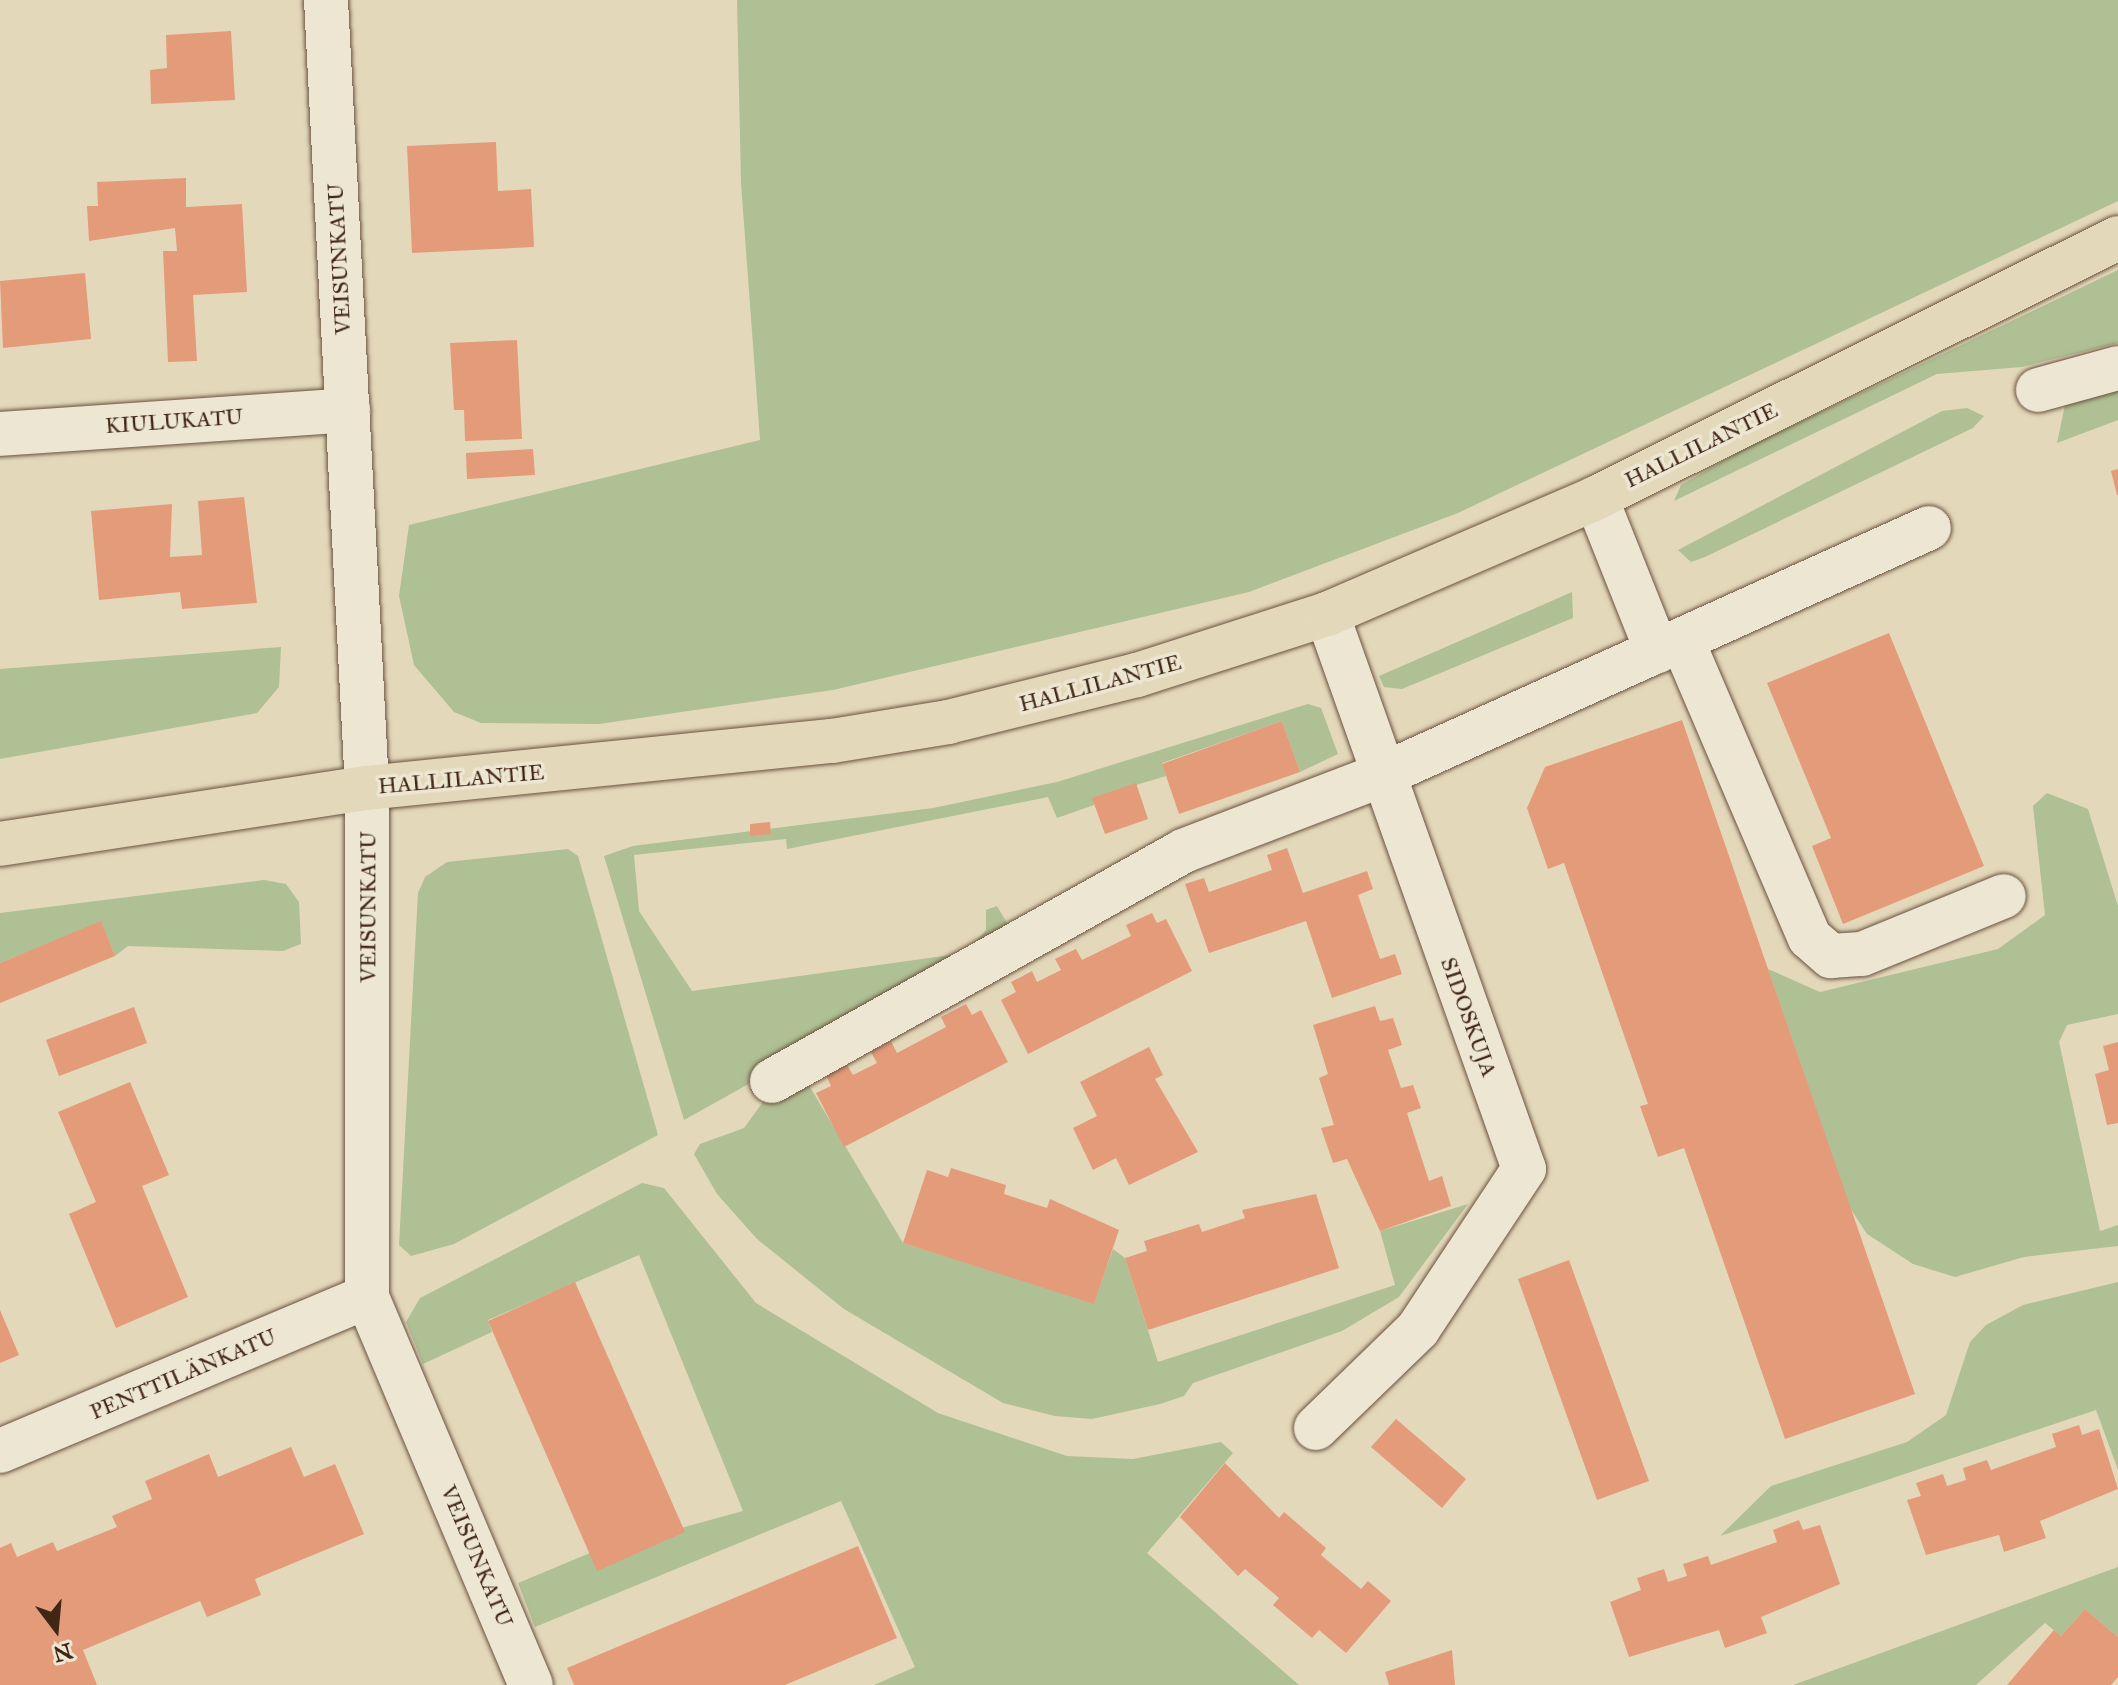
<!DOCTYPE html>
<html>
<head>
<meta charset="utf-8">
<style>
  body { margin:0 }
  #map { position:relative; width:2118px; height:1685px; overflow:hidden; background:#e4d8bb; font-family:"IM FELL Great Primer",serif }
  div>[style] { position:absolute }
  .green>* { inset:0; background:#afc094 }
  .building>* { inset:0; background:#e39b7a }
  .roads { filter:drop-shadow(0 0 2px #6a523e) drop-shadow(0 0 2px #6a523e) }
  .minor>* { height:44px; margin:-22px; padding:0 22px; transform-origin:22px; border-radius:22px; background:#ede6d3 }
  .major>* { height:44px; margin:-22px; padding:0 22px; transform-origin:22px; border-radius:22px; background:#e4d8bb }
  span { translate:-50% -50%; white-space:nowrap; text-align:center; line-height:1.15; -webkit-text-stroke:7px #ede6d3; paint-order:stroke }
  .street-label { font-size:22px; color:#412614 }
  .north { position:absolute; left:16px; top:1589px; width:80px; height:80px; -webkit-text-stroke:6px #ede6d3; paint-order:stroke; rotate:164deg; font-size:22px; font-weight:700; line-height:32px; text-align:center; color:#412614 }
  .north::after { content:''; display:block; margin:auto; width:28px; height:36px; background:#412614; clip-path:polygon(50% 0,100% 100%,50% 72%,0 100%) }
</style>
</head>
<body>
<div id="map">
  <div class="green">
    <i style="clip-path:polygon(737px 0,2118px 0,2118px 201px,1458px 513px,1249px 592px,833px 690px,599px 724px,481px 723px,454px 712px,414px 665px,399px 596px,409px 525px,760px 440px,741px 183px)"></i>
    <i style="clip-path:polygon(2118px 270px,2118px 343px,2022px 367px,1937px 374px,1674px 501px,1681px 485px,1748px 447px)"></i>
    <i style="clip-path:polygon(2118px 382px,2118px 420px,2057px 443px,2065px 405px)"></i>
    <i style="clip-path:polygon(1967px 408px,1984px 416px,1973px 428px,1705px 557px,1691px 562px,1678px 550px,1942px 411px)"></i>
    <i style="clip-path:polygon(1572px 592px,1573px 618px,1402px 689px,1384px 687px,1379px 676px)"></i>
    <i style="clip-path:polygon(281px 647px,279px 687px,257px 713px,0 759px,0 669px)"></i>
    <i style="clip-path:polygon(1308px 704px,1321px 708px,1338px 754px,1300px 772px,1282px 721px,1162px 763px,1166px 776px,1093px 798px,1094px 805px,1057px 818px,1048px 797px,787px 849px,786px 839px,634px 855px,639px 911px,692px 991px,965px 953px,986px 930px,986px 910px,997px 906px,1013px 933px,751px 1073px,754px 1081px,684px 1120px,604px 856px,633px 846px,933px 808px,1057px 782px)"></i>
    <i style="clip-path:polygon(2047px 793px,2088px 809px,2118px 906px,2118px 1014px,2067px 1025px,2059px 1042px,2100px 1231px,2118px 1225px,2118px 1246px,2024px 1257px,1955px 1277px,1913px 1264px,1867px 1234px,1850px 1208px,1768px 969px,1820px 992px,1998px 949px,2045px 915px,2033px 806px)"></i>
    <i style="clip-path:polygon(568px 849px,578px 856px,658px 1135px,454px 1244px,411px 1256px,399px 1245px,418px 893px,425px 877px,447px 862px)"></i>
    <i style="clip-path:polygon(264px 880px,286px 884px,299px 902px,301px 944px,283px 951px,128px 946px,115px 956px,101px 922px,0 963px,0 913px)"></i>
    <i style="clip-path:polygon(804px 1077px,903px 1243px,1094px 1303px,1113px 1249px,1125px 1258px,1158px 1362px,1395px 1285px,1380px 1231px,1468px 1204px,1399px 1297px,1342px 1331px,1193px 1383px,1184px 1396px,1160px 1404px,1092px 1419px,1055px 1416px,1003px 1403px,844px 1309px,757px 1239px,717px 1194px,694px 1154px,700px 1144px,744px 1128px,765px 1099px)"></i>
    <i style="clip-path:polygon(642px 1183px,664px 1188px,756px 1303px,938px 1413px,1067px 1456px,1133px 1459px,1221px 1442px,1233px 1453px,1147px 1553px,1299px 1685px,874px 1685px,915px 1667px,841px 1501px,535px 1627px,518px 1583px,590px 1553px,743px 1511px,639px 1255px,488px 1320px,492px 1332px,423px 1364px,406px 1322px,420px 1298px)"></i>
    <i style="clip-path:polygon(2118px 1282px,2118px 1470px,2096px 1410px,1720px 1536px,1771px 1486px,1907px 1442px,1946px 1415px,1970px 1342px,1986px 1325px,2023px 1305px)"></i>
    <i style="clip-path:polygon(2118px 1567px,2118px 1637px,2085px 1609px,2061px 1636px,2045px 1623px,1976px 1685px,1793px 1685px)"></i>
  </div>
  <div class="building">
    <i style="clip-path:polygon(231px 31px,235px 100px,151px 104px,150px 70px,167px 68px,166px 35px)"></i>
    <i style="clip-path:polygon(496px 142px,498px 191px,531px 189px,534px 247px,412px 253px,407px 146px)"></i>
    <i style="clip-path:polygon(186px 178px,186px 207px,242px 204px,247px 292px,193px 295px,197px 361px,168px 362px,163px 251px,177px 251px,175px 228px,89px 241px,87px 206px,98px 206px,97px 182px)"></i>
    <i style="clip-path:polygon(85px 273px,91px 339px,3px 348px,0 281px)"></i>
    <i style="clip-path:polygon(517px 340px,522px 439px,465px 441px,464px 410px,454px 410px,450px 343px)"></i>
    <i style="clip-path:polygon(533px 449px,535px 475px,467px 479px,466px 453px)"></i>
    <i style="clip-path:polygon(2118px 469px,2118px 495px,2117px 495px,2111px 471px)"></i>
    <i style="clip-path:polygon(244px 497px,257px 603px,182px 609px,180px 592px,99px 600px,91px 511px,172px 504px,170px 557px,202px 555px,198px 501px)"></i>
    <i style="clip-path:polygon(1889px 633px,1984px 866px,1843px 924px,1812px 846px,1831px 838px,1767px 683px)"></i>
    <i style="clip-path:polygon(1682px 720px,1915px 1394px,1785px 1439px,1684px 1148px,1658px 1157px,1640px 1106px,1648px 1104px,1564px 863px,1548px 869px,1527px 808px,1545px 767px)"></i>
    <i style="clip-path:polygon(1282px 721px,1300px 772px,1179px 814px,1162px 764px)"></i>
    <i style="clip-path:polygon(1136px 783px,1148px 819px,1105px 834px,1092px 798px)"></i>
    <i style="clip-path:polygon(770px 822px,771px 834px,750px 836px,750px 824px)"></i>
    <i style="clip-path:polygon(1287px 848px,1303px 893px,1367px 871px,1373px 889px,1358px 895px,1380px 959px,1395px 954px,1402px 974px,1332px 998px,1306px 921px,1209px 953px,1185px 884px,1204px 878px,1209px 892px,1272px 870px,1267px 855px)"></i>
    <i style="clip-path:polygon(1152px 913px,1157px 923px,1166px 919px,1192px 971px,1028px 1054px,1001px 1000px,1016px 992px,1011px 982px,1032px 971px,1037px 982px,1061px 970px,1055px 959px,1076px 949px,1082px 960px,1131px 936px,1126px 925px)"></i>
    <i style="clip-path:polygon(101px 921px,115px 956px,0 1003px,0 963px)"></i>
    <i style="clip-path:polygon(966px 1004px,972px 1015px,981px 1010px,1008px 1062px,844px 1147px,816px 1093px,831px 1086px,826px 1075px,847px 1065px,853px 1075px,877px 1063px,871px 1052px,891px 1041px,897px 1053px,946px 1027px,941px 1017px)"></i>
    <i style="clip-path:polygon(1375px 1006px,1380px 1021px,1393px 1018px,1402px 1045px,1388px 1050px,1401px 1088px,1413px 1085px,1421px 1108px,1407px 1113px,1429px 1181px,1442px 1176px,1451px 1206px,1380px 1231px,1347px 1159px,1333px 1163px,1321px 1128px,1334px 1125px,1319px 1078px,1328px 1074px,1313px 1025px)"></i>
    <i style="clip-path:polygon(134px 1007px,147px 1043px,59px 1076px,46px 1040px)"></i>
    <i style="clip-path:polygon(2118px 1042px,2118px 1123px,2107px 1125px,2095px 1074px,2109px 1070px,2103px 1046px)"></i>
    <i style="clip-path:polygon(1149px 1047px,1163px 1075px,1155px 1079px,1198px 1152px,1129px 1185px,1116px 1158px,1093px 1170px,1073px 1128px,1097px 1116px,1080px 1082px)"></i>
    <i style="clip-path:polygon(130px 1082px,169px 1175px,142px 1186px,188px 1297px,116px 1328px,69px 1214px,96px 1202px,58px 1112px)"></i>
    <i style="clip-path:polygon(951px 1168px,1006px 1185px,1004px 1194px,1047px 1208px,1050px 1199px,1119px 1230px,1094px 1304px,903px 1243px,927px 1170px,948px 1177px)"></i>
    <i style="clip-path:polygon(1316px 1194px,1339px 1268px,1148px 1330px,1125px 1258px,1147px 1251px,1144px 1241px,1199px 1224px,1202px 1232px,1245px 1218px,1242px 1210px)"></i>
    <i style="clip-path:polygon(1569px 1260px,1649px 1481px,1597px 1500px,1518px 1279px)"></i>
    <i style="clip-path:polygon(575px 1282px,685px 1532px,597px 1571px,488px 1321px)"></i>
    <i style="clip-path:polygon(0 1310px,19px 1355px,0 1363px)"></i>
    <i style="clip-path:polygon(1396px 1419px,1466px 1479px,1442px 1508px,1371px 1447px)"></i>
    <i style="clip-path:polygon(2079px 1425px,2082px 1435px,2099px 1429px,2118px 1489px,2040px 1521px,2046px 1538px,2004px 1552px,1999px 1535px,1926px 1555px,1907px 1500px,1921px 1496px,1916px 1483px,1943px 1474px,1947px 1486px,1966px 1480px,1963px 1468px,1987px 1460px,1991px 1470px,2056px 1447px,2052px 1434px)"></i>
    <i style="clip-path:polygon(291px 1447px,304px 1477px,335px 1464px,364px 1534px,255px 1579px,261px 1595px,207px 1617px,200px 1601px,83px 1650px,97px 1685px,0 1685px,0 1548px,11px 1543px,17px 1557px,53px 1542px,57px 1551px,117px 1527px,112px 1516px,152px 1499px,145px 1481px,209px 1454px,218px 1477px)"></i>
    <i style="clip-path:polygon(1225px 1463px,1279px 1518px,1284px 1512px,1326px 1548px,1321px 1555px,1361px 1589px,1368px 1581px,1391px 1601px,1346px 1653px,1319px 1630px,1312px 1638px,1273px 1605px,1279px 1598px,1245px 1569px,1238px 1576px,1180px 1517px)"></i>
    <i style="clip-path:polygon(1799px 1520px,1803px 1530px,1820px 1525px,1840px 1584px,1761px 1617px,1767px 1633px,1725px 1648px,1719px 1630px,1629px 1657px,1610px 1602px,1641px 1590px,1637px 1578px,1664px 1569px,1668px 1582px,1687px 1576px,1683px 1564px,1708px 1556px,1711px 1565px,1777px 1542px,1773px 1530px)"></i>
    <i style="clip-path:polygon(858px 1546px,897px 1638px,785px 1685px,574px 1685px,567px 1668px)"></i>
    <i style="clip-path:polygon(2085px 1609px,2118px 1637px,2118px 1677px,2111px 1685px,2007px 1685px,2054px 1630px,2061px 1636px)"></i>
    <i style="clip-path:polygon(1452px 1650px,1455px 1685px,1389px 1685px,1385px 1672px)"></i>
  </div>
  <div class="roads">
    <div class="minor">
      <i style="left:326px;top:0;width:789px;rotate:87.02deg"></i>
      <i style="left:367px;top:788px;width:509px;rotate:90deg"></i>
      <i style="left:367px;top:1297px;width:421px;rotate:67.1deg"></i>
      <i style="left:2038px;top:390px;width:83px;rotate:-15.4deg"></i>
      <i style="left:0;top:434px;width:349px;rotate:-3.9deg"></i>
      <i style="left:1596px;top:498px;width:165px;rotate:68.3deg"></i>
      <i style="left:1682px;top:640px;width:324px;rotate:66.8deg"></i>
      <i style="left:1810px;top:938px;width:28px;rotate:41deg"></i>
      <i style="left:1831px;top:956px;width:31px;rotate:-4deg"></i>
      <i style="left:1862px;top:954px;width:153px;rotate:-22.2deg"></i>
      <i style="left:772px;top:1081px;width:471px;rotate:-29.2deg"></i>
      <i style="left:1183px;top:851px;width:213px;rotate:-20.9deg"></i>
      <i style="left:1382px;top:775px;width:600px;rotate:-24.3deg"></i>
      <i style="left:1316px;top:1428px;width:142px;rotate:-44.1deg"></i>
      <i style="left:1418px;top:1329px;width:192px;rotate:-56.5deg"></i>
      <i style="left:1524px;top:1169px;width:589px;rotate:-109.54deg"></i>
      <i style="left:0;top:1451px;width:398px;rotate:-22.8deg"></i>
    </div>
    <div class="major">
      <i style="left:0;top:844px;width:371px;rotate:-8.7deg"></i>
      <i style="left:367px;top:788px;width:467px;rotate:-5.8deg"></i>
      <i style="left:832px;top:741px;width:118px;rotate:-9.3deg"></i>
      <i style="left:948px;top:722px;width:195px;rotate:-14deg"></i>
      <i style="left:1137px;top:675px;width:200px;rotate:-17.8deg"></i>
      <i style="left:1327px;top:614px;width:293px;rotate:-23.3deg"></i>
      <i style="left:1596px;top:498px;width:583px;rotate:-26.48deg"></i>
    </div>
  </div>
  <div class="street-label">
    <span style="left:339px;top:259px;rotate:-93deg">VEISUNKATU</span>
    <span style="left:174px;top:421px;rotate:-4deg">KIULUKATU</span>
    <span style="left:1701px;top:445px;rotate:-26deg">HALLILANTIE</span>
    <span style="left:1100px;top:683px;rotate:-15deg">HALLILANTIE</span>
    <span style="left:461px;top:779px;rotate:-5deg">HALLILANTIE</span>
    <span style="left:368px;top:907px;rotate:-90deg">VEISUNKATU</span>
    <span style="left:1469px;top:1017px;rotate:70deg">SIDOSKUJA</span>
    <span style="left:183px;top:1374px;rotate:-23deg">PENTTILÄNKATU</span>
    <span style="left:477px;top:1556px;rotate:67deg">VEISUNKATU</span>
  </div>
  <div class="north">N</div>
</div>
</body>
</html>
